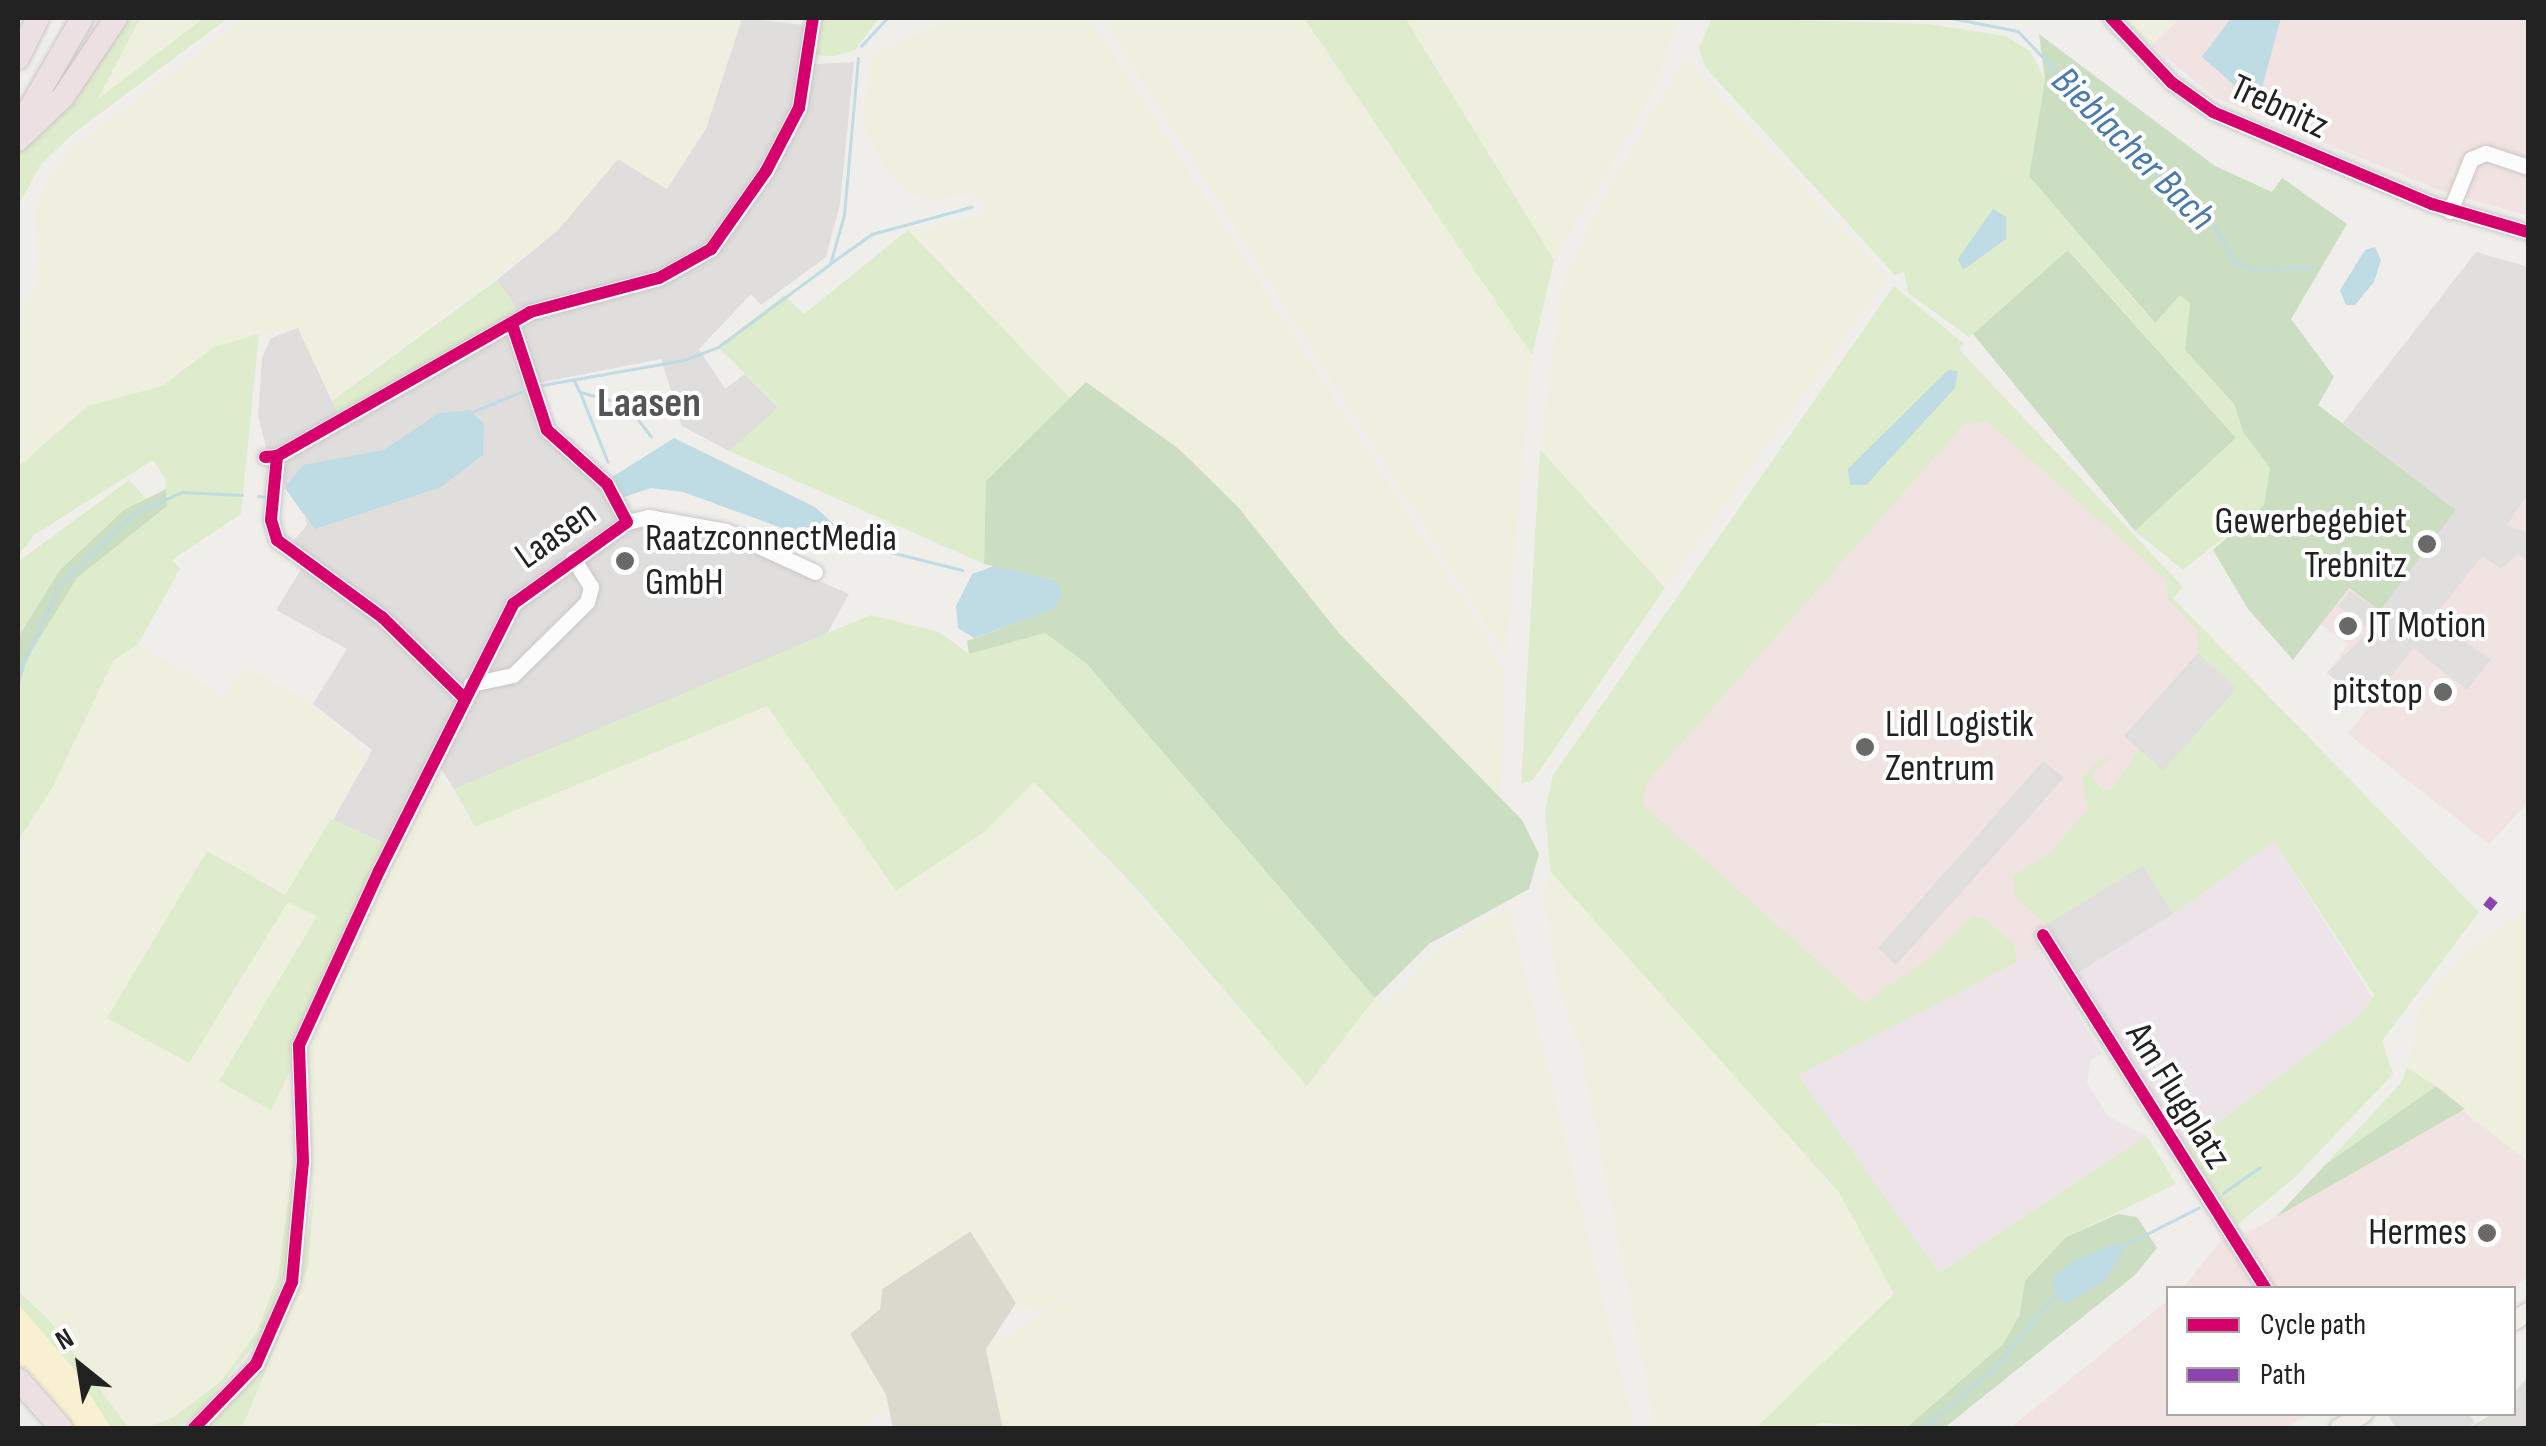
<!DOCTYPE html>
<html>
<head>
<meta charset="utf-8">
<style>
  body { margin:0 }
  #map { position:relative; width:2546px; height:1446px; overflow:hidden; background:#f0eeeb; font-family:"Sofia Sans Condensed",sans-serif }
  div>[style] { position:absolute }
  .residential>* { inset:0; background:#dfdedc }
  .commercial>* { inset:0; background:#f1e3e1 }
  .industrial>* { inset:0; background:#ede4e9 }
  .airport>* { inset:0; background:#e0deda }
  .construction>* { inset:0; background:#d9d9cd }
  .farmland>* { inset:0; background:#efefdf }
  .grass>* { inset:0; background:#ddeccb }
  .forest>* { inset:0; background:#cbdec1 }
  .sand>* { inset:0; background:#f8f0d0 }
  .parking>* { inset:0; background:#e0dfde }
  .water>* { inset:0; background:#bfdbe3 }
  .stream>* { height:2.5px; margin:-1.25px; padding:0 1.25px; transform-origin:1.25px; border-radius:1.25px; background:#bfdbe3 }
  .roads { filter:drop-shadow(0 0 2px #c9c8c7) drop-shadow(0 0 2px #c9c8c7) }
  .minor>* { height:15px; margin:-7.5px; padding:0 7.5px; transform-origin:7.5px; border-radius:7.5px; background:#fdfcfc }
  .major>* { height:18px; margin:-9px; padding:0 9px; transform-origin:9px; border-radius:9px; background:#f3ede7 }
  .highway>* { height:22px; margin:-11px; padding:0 11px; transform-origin:11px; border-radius:11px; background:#ece0e2 }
  .quiet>* { height:10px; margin-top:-5px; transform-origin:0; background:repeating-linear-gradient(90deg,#8e44ad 0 20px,transparent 0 30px) }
  .cycleway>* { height:12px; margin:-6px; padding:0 6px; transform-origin:6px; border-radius:6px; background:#d6006c }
  .dots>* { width:28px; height:28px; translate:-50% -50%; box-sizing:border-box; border:5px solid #fff; border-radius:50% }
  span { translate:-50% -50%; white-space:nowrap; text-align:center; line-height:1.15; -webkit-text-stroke:8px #fff; paint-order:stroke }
  .street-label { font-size:38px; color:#222 }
  .poi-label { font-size:38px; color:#222 }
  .right { translate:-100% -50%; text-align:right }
  .left { translate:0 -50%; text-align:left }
  .water-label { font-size:40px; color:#4a7aab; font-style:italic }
  .quarter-label { font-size:42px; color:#555; font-weight:700 }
  .frame { position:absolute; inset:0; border:20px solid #222; pointer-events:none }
  .legend { position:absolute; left:2166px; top:1286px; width:350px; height:130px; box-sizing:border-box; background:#fff; border:2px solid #a7a7a7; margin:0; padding:12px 18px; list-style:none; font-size:30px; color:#222 }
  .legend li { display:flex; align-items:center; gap:20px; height:50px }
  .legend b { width:50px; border:2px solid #a7a7a7 }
  .north { position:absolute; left:30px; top:1316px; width:100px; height:100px; -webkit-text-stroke:8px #fff; paint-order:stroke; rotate:330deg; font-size:28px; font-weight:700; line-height:40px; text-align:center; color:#222 }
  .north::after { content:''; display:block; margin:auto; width:35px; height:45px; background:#222; clip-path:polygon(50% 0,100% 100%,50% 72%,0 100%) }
</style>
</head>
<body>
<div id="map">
  <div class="residential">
    <i style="clip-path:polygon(742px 18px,804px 25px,799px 65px,854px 62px,840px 204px,826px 257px,761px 305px,751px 294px,699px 349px,725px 389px,745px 374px,779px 408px,729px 451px,682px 426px,661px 359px,523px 386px,541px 432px,595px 480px,629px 529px,644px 523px,699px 528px,849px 594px,827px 634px,454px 789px,441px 768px,428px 762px,386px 844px,333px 820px,372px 750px,313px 704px,347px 649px,276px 610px,308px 558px,293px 541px,307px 525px,305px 516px,285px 488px,278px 451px,268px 454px,258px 416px,262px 358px,271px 338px,298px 328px,342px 422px,524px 320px,497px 280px,558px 230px,618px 159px,667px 189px,706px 128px)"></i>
  </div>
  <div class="commercial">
    <i style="clip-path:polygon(2180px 18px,2528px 18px,2528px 216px,2436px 189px,2216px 98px,2151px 45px)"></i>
    <i style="clip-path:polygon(2476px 252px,2528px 267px,2528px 803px,2489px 844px,2348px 734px,2369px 706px,2327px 673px,2348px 645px,2320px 624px,2349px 588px,2379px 610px)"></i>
    <i style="clip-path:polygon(1959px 349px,2183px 587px,2173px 598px,2293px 724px,2025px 895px,2075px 974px,2173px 914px,2372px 997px,2186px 1149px,2244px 1235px,2465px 1109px,2528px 1161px,2528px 1277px,2510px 1288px,2183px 1288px,2223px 1238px,2044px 948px,1798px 1075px,1565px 850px)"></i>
    <i style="clip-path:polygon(2168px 1300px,2168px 1414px,2311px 1414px,2284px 1428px,2010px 1428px)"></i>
  </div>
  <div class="industrial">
    <i style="clip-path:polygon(2274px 841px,2372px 997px,2359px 1016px,2185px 1148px,2076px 974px)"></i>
    <i style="clip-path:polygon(2038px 950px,2102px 1054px,2091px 1060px,2087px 1083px,2108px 1116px,2147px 1136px,1939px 1273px,1798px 1075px)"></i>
  </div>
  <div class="airport">
    <i style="clip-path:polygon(2528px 1376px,2528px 1428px,2468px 1428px,2493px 1414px,2514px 1414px,2514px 1393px)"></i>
  </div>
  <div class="construction">
    <i style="clip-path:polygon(971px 1231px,1016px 1303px,986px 1349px,1003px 1428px,893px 1428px,886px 1395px,850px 1334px,880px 1309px,882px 1289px)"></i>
  </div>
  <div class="farmland">
    <i style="clip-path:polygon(140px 18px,204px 18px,96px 101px)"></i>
    <i style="clip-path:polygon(244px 18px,742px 18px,706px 128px,667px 189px,618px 159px,558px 230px,332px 401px,298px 328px,259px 334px,214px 347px,162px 386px,88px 406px,18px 467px,18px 306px,32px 299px,38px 280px,35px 211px,47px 180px,74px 147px)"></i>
    <i style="clip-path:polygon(954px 18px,1090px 18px,1493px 647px,1504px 673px,1501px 799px,1338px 632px,1238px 507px,1179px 449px,1087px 382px,1070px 398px,911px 234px,988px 212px,976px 193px,931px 200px,908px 193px,884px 166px,863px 122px,872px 55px)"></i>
    <i style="clip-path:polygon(1103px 18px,1304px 18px,1532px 355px,1506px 656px)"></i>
    <i style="clip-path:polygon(1405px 18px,1679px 18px,1649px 100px,1554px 260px)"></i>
    <i style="clip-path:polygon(2121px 18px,2180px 18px,2151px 45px)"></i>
    <i style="clip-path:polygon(1685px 58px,1887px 278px,1665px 588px,1540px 449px,1563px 286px,1597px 210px)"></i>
    <i style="clip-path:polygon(138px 644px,224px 696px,244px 667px,313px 704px,369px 757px,285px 895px,206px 851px,189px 1063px,288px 902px,317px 916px,219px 1081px,290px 1084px,294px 1154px,278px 1276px,257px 1332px,221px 1381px,174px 1417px,146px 1428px,127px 1426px,49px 1320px,18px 1291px,18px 843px,113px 661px)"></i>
    <i style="clip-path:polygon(767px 706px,896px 891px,984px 832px,1034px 782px,1307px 1085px,1375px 998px,1385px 1006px,1440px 946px,1509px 906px,1634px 1428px,1003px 1428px,986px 1349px,1125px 1262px,1038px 1312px,1016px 1303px,970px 1231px,882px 1289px,880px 1309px,850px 1334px,886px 1395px,886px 1411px,858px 1428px,242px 1428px,308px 1267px,314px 1193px,304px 1078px,311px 1039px,436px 772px,475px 827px)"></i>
    <i style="clip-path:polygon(1550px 871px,1839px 1192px,1895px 1294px,1756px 1428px,1656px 1428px,1581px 1050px,1558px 985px,1544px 896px)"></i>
    <i style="clip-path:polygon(2528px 907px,2528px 1161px,2407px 1068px,2421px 1004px,2460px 959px)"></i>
  </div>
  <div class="grass">
    <i style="clip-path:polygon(121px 18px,140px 18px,98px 99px,204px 18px,228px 18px,75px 132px,41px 164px,18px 206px,18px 147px)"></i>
    <i style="clip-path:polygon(816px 18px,879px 18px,855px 50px,834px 56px,811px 55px)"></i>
    <i style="clip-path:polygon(1304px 18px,1405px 18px,1554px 260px,1532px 355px)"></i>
    <i style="clip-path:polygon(1712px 18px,1928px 24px,2005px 36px,2030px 51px,2045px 80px,2029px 176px,2154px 323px,2180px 294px,2190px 303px,2185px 350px,2233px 403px,2243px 432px,2270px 468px,2264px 505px,2183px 570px,2135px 531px,2236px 438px,2069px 250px,1969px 337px,1908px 293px,1904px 271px,1895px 275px,1705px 67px,1699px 48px)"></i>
    <i style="clip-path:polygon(908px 230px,1070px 398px,986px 481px,984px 564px,729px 451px,779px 407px,718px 347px,784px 295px,804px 314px)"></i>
    <i style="clip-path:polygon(497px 280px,519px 314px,339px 415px,332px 401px)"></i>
    <i style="clip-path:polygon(1894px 286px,1964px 344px,1959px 350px,2183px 587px,2173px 598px,2479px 912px,2382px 1041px,2393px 1074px,2294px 1178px,2237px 1225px,2185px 1148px,2359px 1016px,2374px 995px,2274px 841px,2173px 914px,2143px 865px,2046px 925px,2015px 896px,2013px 876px,2051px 852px,2088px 809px,2082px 779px,2099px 760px,2112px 757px,2091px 774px,2102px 792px,2113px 788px,2139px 750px,2163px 770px,2236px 688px,2198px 653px,2197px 630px,2169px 600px,2166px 579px,1987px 421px,1964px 424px,1647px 782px,1642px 804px,1864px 1003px,1932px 957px,1972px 917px,1984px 918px,2014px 945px,2017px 962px,1798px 1075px,1939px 1273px,2147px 1136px,2176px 1184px,2066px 1237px,2025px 1281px,2018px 1317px,2003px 1344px,1906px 1428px,1820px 1423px,1811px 1428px,1756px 1428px,1894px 1294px,1839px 1192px,1550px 871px,1545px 810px,1553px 775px)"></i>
    <i style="clip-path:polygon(259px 334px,241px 514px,172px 560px,180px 569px,138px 644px,113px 661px,52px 788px,18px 841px,18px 690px,28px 657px,77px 578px,167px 506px,165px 478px,153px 460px,34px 535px,18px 556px,18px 467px,88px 406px,162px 386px,214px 347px)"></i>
    <i style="clip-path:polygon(1540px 449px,1665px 588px,1533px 780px,1521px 784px)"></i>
    <i style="clip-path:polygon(129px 480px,145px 498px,60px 570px,18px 637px,18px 562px)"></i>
    <i style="clip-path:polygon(871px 615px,939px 632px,969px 654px,1045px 633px,1086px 663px,1375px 998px,1307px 1086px,1136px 888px,1034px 782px,984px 832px,896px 891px,767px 706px,475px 827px,454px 789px)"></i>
    <i style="clip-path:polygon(331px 819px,398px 850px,271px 1110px,219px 1081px,317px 916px,288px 902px,189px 1063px,107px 1018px,207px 851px,285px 895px)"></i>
    <i style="clip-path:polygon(2407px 1068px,2436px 1086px,2325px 1165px,2401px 1083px)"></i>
    <i style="clip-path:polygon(294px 1154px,288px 1263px,265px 1332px,198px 1413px,178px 1428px,146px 1428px,174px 1417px,221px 1381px,257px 1332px,278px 1276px)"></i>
    <i style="clip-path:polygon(314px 1193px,308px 1267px,242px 1428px,199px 1428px,274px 1341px,301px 1273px)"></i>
    <i style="clip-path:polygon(18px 1291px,49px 1320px,127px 1426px,136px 1428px,111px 1428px,73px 1368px,18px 1304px)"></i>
  </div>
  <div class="forest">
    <i style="clip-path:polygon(2039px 34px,2215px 166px,2272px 192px,2282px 178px,2347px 224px,2291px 319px,2334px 377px,2318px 405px,2456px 510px,2380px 611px,2349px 588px,2293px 660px,2248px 609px,2213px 550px,2264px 505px,2270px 468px,2243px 432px,2234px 404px,2185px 350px,2190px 303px,2180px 295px,2155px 323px,2029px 176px,2045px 80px)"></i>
    <i style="clip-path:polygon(2068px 250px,2236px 438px,2135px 531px,1973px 334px)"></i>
    <i style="clip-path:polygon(1086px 382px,1179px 449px,1238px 507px,1338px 632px,1522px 820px,1539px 854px,1529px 889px,1429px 944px,1375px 998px,1086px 663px,1045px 633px,969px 654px,967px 641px,1053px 609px,1055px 580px,984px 564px,986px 481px)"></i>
    <i style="clip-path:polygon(166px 489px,167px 506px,77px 578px,28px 657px,18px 690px,18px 637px,60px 570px,124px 510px)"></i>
    <i style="clip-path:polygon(2436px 1086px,2465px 1109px,2276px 1217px,2325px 1165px)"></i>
    <i style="clip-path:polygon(2118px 1214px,2137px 1217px,2157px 1248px,2135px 1275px,1944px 1428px,1906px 1428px,2003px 1344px,2019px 1316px,2025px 1281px,2066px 1237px)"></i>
  </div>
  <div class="sand">
    <i style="clip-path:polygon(18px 1304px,73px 1368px,111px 1428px,74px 1428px,18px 1368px)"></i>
  </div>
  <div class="parking">
    <i style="clip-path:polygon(2476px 252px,2528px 267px,2528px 494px,2507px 525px,2528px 533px,2528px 562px,2518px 554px,2501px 569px,2482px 556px,2433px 618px,2491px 660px,2467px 690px,2413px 648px,2369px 706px,2327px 673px,2370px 630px,2338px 606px,2350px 591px,2380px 611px,2456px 510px,2342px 424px)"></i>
    <i style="clip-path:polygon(2198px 653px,2237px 688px,2163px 771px,2124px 736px)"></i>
    <i style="clip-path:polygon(2043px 761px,2064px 778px,1896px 965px,1878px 948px)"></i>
    <i style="clip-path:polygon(2143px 865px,2173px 914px,2076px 974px,2046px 925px)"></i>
    <i style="clip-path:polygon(2469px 1414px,2475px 1423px,2466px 1428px,2396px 1428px,2388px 1416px)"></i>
  </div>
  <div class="water">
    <i style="clip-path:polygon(2231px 18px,2281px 18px,2261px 91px,2234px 85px,2202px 57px)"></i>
    <i style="clip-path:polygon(1993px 209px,2006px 217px,2006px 239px,1963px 270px,1958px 259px)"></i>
    <i style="clip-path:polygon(2375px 247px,2381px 260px,2374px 282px,2355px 305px,2346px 305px,2340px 290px,2365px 250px)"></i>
    <i style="clip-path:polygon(1948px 370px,1958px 371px,1955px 388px,1866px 485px,1850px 485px,1848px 469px)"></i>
    <i style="clip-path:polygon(470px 410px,484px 424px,483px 455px,441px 487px,315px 529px,285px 488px,303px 465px,384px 450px,439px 413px)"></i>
    <i style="clip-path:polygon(674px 438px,815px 507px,839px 529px,834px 547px,683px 492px,651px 488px,624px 497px,609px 479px)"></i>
    <i style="clip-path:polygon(994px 566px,1055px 580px,1062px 594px,1054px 609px,974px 638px,958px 628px,956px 606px,972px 574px)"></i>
    <i style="clip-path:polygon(2119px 1242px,2123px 1251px,2106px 1280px,2066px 1304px,2055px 1295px,2052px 1278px,2073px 1261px)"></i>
  </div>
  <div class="stream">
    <i style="left:1951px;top:18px;width:68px;rotate:11deg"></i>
    <i style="left:2018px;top:31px;width:177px;rotate:46.4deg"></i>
    <i style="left:2140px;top:159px;width:101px;rotate:41.8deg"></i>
    <i style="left:2215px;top:226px;width:41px;rotate:60.9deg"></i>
    <i style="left:2235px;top:262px;width:18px;rotate:22deg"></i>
    <i style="left:2252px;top:269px;width:62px;rotate:-1.8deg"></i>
    <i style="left:861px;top:46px;width:38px;rotate:-47deg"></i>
    <i style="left:831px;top:263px;width:50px;rotate:-35.3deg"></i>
    <i style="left:872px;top:234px;width:103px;rotate:-15.3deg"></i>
    <i style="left:574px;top:379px;width:14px;rotate:65deg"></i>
    <i style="left:580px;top:392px;width:48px;rotate:14.6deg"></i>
    <i style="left:626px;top:404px;width:41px;rotate:52deg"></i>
    <i style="left:537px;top:386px;width:149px;rotate:-10deg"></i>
    <i style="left:684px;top:360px;width:36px;rotate:-21deg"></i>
    <i style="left:718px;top:347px;width:139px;rotate:-36.5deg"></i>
    <i style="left:830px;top:264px;width:51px;rotate:-74.1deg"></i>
    <i style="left:844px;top:215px;width:157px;rotate:-84.9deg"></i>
    <i style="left:581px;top:394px;width:73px;rotate:68.3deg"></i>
    <i style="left:472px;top:412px;width:53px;rotate:-22.2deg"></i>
    <i style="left:258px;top:496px;width:9px;rotate:6deg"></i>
    <i style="left:838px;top:539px;width:128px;rotate:14deg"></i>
    <i style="left:18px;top:675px;width:100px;rotate:-65.2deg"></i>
    <i style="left:60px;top:584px;width:101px;rotate:-43.8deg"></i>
    <i style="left:133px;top:514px;width:54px;rotate:-24.2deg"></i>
    <i style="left:182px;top:492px;width:60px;rotate:2.9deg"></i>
    <i style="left:2223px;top:1193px;width:44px;rotate:-34.8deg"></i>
    <i style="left:2119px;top:1248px;width:89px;rotate:-26.9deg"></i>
    <i style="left:1924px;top:1428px;width:92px;rotate:-40.6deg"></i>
    <i style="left:1994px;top:1368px;width:97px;rotate:-50deg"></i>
  </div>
  <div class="roads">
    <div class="minor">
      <i style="left:2111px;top:18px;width:88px;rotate:46.8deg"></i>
      <i style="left:2171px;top:82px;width:52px;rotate:35.5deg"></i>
      <i style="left:2213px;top:112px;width:238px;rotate:22.8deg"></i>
      <i style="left:2432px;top:204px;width:100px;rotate:16.3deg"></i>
      <i style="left:2450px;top:211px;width:56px;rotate:-68deg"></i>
      <i style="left:2471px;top:159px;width:16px;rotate:-22deg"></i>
      <i style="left:2486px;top:153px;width:44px;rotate:18.4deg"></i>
      <i style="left:277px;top:456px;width:64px;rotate:95.4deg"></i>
      <i style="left:271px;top:520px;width:21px;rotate:73deg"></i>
      <i style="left:277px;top:540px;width:130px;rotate:36.3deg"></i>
      <i style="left:382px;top:617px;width:115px;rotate:44.6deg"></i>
      <i style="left:265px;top:457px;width:12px;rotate:-5deg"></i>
      <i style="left:277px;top:456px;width:291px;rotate:-29.6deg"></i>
      <i style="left:530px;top:312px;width:133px;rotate:-14.8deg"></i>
      <i style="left:659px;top:278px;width:60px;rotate:-29.1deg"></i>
      <i style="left:711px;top:249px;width:95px;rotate:-54.8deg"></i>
      <i style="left:766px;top:171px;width:71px;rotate:-62.4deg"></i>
      <i style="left:799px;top:108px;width:91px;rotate:-81.2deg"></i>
      <i style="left:627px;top:522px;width:22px;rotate:-13deg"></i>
      <i style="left:648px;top:517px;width:79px;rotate:10.2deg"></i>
      <i style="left:726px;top:531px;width:98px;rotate:24.7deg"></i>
      <i style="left:471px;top:684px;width:43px;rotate:-12.1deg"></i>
      <i style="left:513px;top:675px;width:104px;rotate:-44.6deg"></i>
      <i style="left:587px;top:602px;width:16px;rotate:-75deg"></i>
      <i style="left:591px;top:587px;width:34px;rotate:-122deg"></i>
      <i style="left:2043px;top:935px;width:417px;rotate:57.8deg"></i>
      <i style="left:194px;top:1428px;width:89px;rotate:-45.9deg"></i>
      <i style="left:256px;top:1364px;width:90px;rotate:-66.3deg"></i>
      <i style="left:292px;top:1282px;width:121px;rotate:-84.8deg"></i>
      <i style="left:303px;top:1162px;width:117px;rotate:-92deg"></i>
      <i style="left:299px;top:1045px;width:192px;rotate:-65.3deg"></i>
      <i style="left:379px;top:871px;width:299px;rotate:-63.3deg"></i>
      <i style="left:513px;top:604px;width:140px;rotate:-35.7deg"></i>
      <i style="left:627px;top:522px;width:43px;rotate:-117.8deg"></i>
      <i style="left:607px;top:484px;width:81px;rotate:-138deg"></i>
      <i style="left:547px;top:430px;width:112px;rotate:-108.3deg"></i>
    </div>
    <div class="major">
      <i style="left:2514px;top:1321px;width:17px;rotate:-33deg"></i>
      <i style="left:2339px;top:1428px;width:28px;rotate:-30deg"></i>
    </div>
    <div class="highway">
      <i style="left:18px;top:58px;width:45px;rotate:-63.4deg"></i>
      <i style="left:18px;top:129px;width:128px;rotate:-60deg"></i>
      <i style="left:18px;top:140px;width:62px;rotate:-43.7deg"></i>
      <i style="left:63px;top:97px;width:95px;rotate:-56.1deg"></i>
      <i style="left:18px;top:1379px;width:65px;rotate:48.7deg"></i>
    </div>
  </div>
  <div class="quiet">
    <i style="left:2487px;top:908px;width:11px;rotate:-52deg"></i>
  </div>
  <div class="cycleway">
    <i style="left:2111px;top:18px;width:88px;rotate:46.8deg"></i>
    <i style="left:2171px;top:82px;width:52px;rotate:35.5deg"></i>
    <i style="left:2213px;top:112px;width:238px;rotate:22.8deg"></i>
    <i style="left:2432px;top:204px;width:100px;rotate:16.3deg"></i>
    <i style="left:277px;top:456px;width:64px;rotate:95.4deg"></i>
    <i style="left:271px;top:520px;width:21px;rotate:73deg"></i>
    <i style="left:277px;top:540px;width:130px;rotate:36.3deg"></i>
    <i style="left:382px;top:617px;width:115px;rotate:44.6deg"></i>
    <i style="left:265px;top:457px;width:12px;rotate:-5deg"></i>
    <i style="left:277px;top:456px;width:291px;rotate:-29.6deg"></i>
    <i style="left:530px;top:312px;width:133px;rotate:-14.8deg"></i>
    <i style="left:659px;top:278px;width:60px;rotate:-29.1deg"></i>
    <i style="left:711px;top:249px;width:95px;rotate:-54.8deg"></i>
    <i style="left:766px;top:171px;width:71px;rotate:-62.4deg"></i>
    <i style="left:799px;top:108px;width:91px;rotate:-81.2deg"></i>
    <i style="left:2043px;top:935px;width:417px;rotate:57.8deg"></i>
    <i style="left:194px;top:1428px;width:89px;rotate:-45.9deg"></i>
    <i style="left:256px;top:1364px;width:90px;rotate:-66.3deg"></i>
    <i style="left:292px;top:1282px;width:121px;rotate:-84.8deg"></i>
    <i style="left:303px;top:1162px;width:117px;rotate:-92deg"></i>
    <i style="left:299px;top:1045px;width:192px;rotate:-65.3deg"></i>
    <i style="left:379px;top:871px;width:299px;rotate:-63.3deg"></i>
    <i style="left:513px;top:604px;width:140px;rotate:-35.7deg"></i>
    <i style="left:627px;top:522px;width:43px;rotate:-117.8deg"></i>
    <i style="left:607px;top:484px;width:81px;rotate:-138deg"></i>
    <i style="left:547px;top:430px;width:112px;rotate:-108.3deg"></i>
  </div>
  <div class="dots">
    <i style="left:2427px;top:544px;background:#6a6968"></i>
    <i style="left:625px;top:561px;background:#6a6968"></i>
    <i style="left:2348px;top:626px;background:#6a6968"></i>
    <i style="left:2443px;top:692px;background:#6a6968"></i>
    <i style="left:1865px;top:747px;background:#6a6968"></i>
    <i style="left:2487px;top:1233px;background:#6a6968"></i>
  </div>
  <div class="street-label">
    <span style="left:2279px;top:107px;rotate:25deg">Trebnitz</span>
    <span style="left:556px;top:535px;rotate:-35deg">Laasen</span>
    <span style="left:2178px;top:1096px;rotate:58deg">Am Flugplatz</span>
  </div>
  <div class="poi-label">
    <span class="right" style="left:2407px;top:544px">Gewerbegebiet<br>Trebnitz</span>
    <span class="left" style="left:645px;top:561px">RaatzconnectMedia<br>GmbH</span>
    <span class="left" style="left:2368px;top:626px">JT Motion</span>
    <span class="right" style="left:2423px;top:692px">pitstop</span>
    <span class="left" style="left:1885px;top:747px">Lidl Logistik<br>Zentrum</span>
    <span class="right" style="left:2467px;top:1233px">Hermes</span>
  </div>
  <div class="water-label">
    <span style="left:2133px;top:149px;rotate:45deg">Bieblacher Bach</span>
  </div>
  <div class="quarter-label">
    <span style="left:649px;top:404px">Laasen</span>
  </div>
  <div class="frame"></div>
  <ul class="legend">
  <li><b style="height:12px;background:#d6006c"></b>Cycle path</li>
  <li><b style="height:12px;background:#8e44ad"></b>Path</li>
  </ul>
  <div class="north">N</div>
</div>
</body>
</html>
